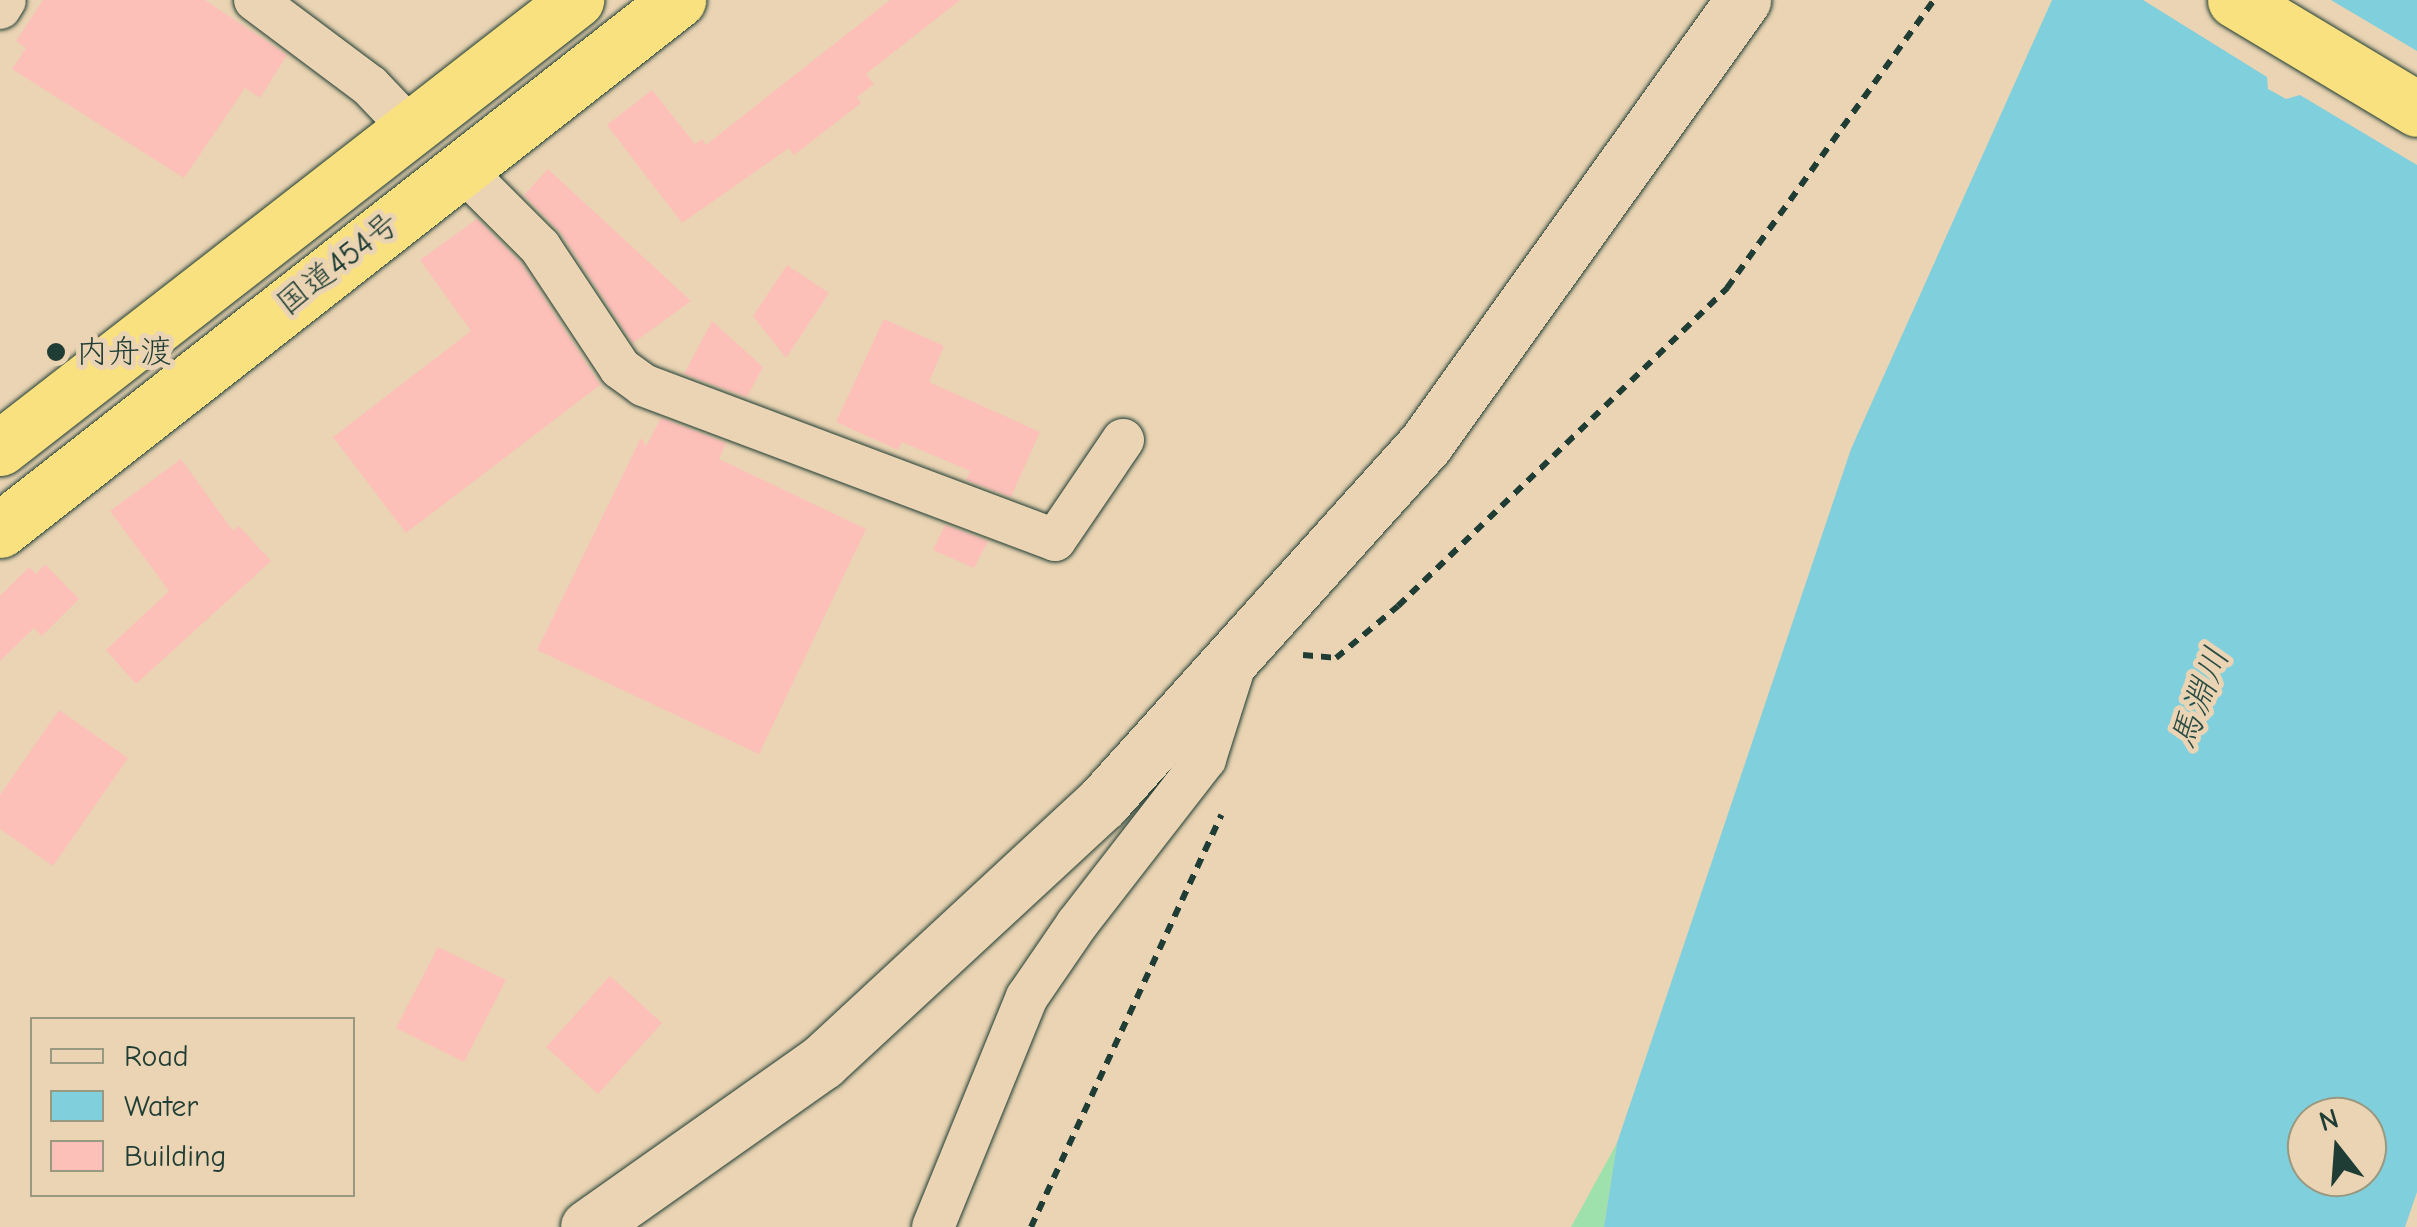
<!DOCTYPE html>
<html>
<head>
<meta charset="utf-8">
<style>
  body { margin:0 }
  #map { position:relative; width:2417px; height:1227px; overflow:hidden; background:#ead4b3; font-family:"Comic Neue","Klee One",sans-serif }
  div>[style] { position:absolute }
  .green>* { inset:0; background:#9ee1ac }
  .water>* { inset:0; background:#80cfdc }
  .pier>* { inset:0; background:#ead4b3 }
  .building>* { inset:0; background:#fcc0b9 }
  .path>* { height:6px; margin-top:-3px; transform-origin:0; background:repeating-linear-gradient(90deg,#1f3d34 0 10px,transparent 0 18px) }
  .roads { filter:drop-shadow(0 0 2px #1f3d34) drop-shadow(0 0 2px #1f3d34) }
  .street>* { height:42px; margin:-21px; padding:0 21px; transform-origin:21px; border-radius:21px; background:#ead4b3 }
  .secondary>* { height:55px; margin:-27.5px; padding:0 27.5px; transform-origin:27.5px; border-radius:27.5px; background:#ead4b3 }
  .highway>* { height:55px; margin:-27.5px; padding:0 27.5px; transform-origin:27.5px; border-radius:27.5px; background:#fae180 }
  .dots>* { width:28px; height:28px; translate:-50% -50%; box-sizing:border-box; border:5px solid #ead4b3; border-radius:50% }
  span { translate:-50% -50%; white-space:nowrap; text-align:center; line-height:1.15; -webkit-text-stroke:10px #ead4b3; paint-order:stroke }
  .street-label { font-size:32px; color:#1f3d34 }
  .poi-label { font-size:32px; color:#1f3d34 }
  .left { translate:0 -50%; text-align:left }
  .water-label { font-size:35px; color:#294c45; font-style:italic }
  .legend { position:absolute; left:30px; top:1017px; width:325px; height:180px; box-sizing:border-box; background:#ead4b3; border:2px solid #999880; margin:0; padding:12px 18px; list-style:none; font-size:30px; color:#1f3d34 }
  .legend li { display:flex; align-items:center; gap:20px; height:50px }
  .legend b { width:50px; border:2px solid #999880 }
  .north { position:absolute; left:2287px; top:1097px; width:100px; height:100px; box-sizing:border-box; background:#ead4b3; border:2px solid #999880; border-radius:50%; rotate:343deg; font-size:28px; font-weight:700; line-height:40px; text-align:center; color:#1f3d34 }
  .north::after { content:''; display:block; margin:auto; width:35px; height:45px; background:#1f3d34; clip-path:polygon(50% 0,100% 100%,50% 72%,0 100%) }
</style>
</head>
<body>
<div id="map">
  <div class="green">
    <i style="clip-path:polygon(1617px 1143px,1604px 1227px,1571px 1227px)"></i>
  </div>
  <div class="water">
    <i style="clip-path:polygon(evenodd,2052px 0,2417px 0,2417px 1192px,2405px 1227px,1604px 1227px,1617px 1143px,1851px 449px,2052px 0,2307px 1117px,2367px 1117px,2367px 1177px,2307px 1177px,2307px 1117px)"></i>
  </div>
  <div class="pier">
    <i style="clip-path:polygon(2143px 0,2331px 0,2417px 51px,2417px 165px,2300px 95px,2286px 99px,2268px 89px,2267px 77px)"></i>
  </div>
  <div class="building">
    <i style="clip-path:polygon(43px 0,205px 0,287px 55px,260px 98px,245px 88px,184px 178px,12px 69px,26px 48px,16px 41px)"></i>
    <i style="clip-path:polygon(890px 0,960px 0,866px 74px,874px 84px,857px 97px,861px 103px,794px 155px,789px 148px,682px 223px,607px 125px,652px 90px,695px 144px,702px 139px,706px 145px)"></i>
    <i style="clip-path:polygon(548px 169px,691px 301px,633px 343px,561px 233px,524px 195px)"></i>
    <i style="clip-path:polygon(477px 219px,521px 263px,600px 385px,406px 533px,333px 437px,471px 331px,420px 260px)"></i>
    <i style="clip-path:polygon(787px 265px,829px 293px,786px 358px,753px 316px)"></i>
    <i style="clip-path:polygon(884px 319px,944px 346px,929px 382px,1040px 432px,1011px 497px,966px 480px,970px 471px,902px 442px,898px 450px,836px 422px)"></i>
    <i style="clip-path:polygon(712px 321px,763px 367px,747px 397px,684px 374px)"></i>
    <i style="clip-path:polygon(661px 418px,726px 443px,719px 459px,866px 529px,759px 754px,537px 650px,641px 438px,646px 446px)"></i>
    <i style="clip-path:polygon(181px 459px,233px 531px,239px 526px,271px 561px,136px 684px,106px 650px,169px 591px,110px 511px)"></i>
    <i style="clip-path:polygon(945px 525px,988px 541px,974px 568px,933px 550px)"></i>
    <i style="clip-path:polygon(45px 564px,79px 599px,42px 636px,34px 628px,0 661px,0 596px,29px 567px,36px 574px)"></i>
    <i style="clip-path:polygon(59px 710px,128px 758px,53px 866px,0 829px,0 795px)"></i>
    <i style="clip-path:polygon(438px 947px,506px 980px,464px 1062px,396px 1028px)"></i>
    <i style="clip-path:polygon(610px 976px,662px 1023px,598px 1094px,546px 1047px)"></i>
  </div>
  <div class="path">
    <i style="left:1303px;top:655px;width:33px;rotate:5deg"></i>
    <i style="left:1336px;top:658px;width:81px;rotate:-40deg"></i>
    <i style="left:1398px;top:606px;width:458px;rotate:-44deg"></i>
    <i style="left:1727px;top:288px;width:355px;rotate:-54.3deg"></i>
    <i style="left:1031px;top:1227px;width:454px;rotate:-65.2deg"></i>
  </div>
  <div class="roads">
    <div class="street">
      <i style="left:255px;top:0;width:144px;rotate:36.8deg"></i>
      <i style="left:370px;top:86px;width:59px;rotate:46.4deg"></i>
      <i style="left:0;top:8px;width:9px;rotate:-58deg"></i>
      <i style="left:460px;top:167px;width:113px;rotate:45deg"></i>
      <i style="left:540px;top:247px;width:145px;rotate:56.5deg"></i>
      <i style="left:620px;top:368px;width:29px;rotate:36deg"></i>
      <i style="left:643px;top:385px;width:440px;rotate:20.6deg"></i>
      <i style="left:1055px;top:540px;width:121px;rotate:-55.8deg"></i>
      <i style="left:933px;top:1227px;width:248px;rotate:-67.8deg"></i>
      <i style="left:1027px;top:997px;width:88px;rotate:-55.6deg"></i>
      <i style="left:1077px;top:924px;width:209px;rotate:-52.2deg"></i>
      <i style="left:1205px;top:759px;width:106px;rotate:-72.4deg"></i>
    </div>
    <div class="secondary">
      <i style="left:588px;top:1227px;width:286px;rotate:-35.2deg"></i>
      <i style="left:822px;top:1062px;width:381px;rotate:-42.8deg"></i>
      <i style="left:1102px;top:803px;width:484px;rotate:-48deg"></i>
      <i style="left:1426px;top:443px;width:545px;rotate:-54.41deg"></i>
    </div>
    <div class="highway">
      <i style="left:2235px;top:0;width:212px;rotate:30.9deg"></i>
      <i style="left:0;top:448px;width:730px;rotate:-37.87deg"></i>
      <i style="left:0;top:530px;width:861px;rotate:-38.02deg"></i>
    </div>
  </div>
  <div class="dots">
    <i style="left:56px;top:352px;background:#1f3d34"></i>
  </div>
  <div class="street-label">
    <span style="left:338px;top:264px;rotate:-38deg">国道454号</span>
  </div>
  <div class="poi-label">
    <span class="left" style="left:76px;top:352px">内舟渡</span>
  </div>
  <div class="water-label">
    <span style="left:2200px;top:698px;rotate:-69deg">馬淵川</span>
  </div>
  <ul class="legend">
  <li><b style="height:12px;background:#ead4b3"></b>Road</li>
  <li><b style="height:28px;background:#80cfdc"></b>Water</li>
  <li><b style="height:28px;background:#fcc0b9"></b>Building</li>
  </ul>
  <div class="north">N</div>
</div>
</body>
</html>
